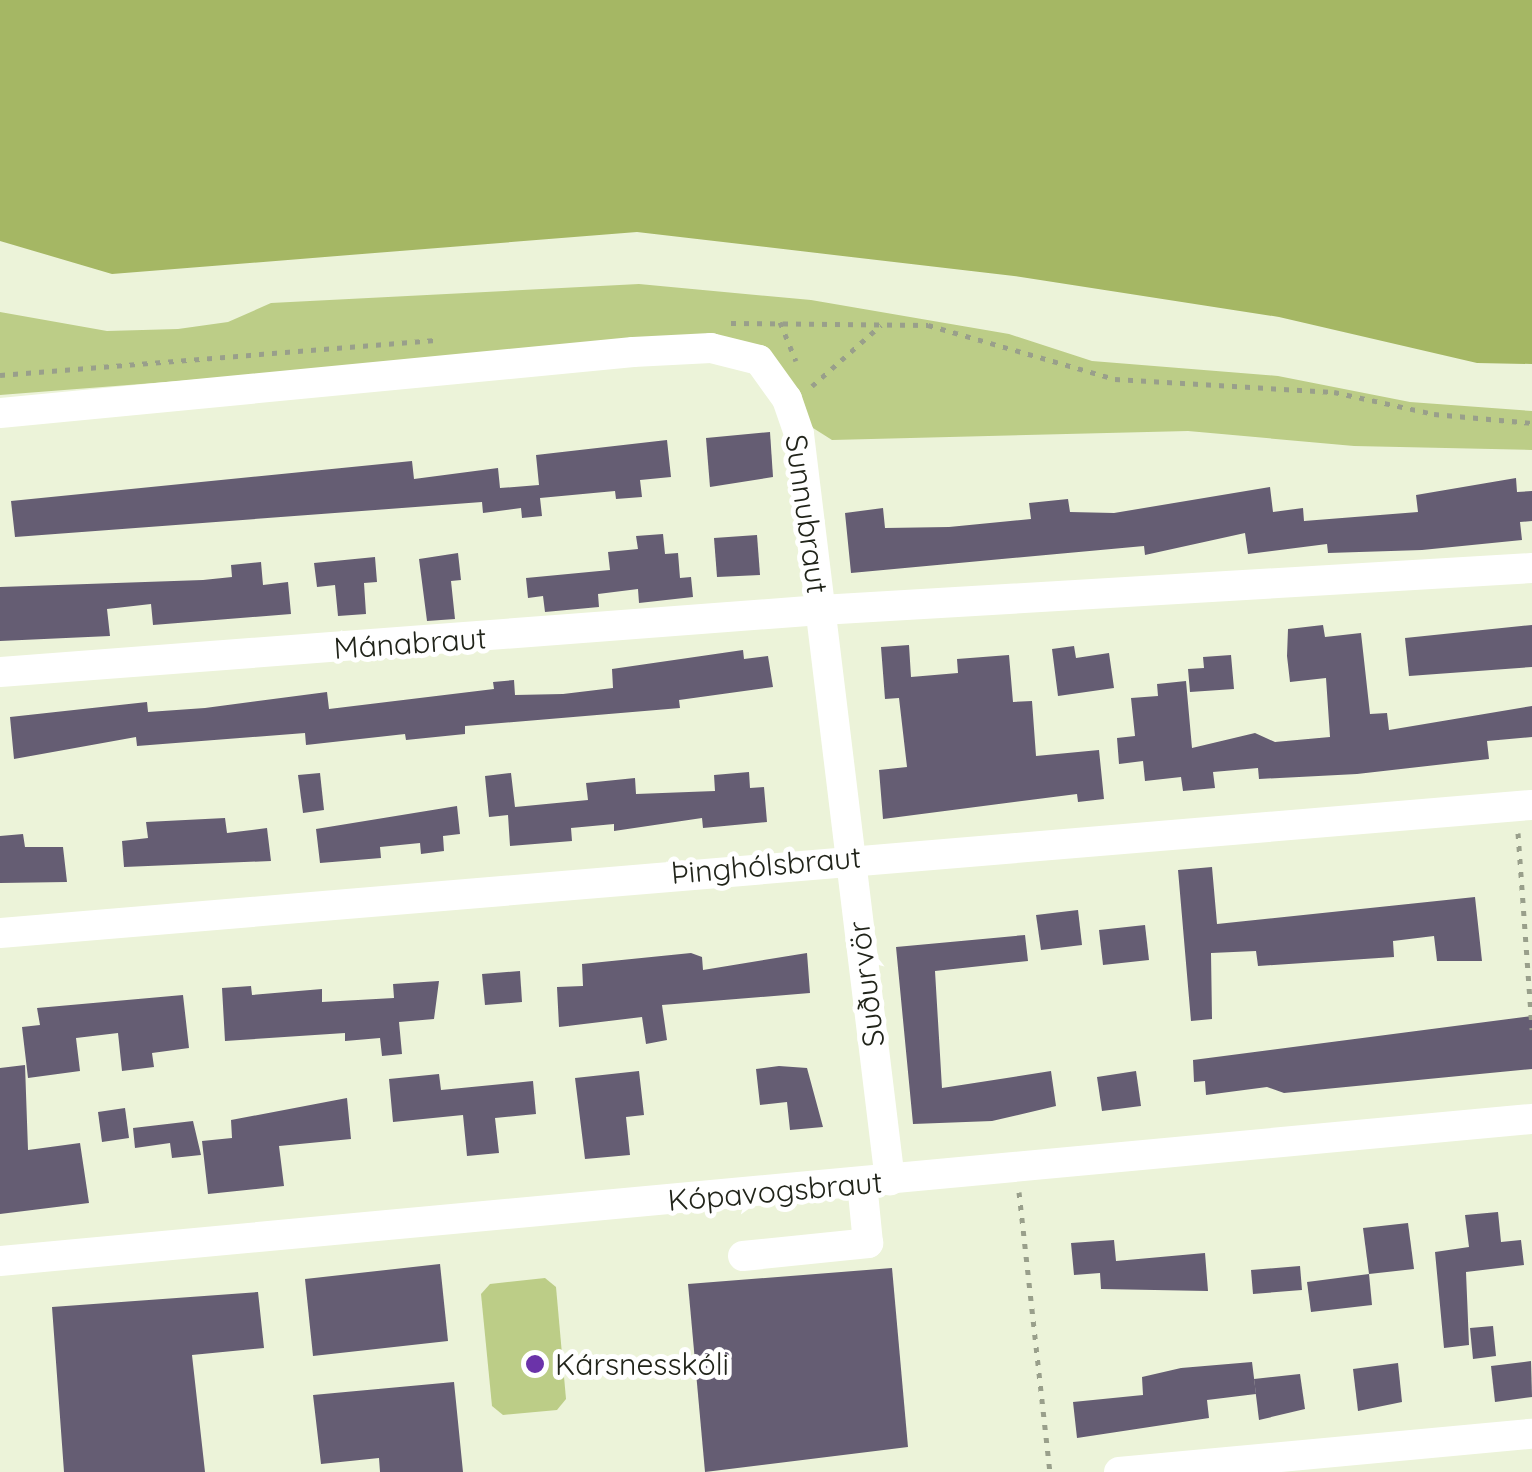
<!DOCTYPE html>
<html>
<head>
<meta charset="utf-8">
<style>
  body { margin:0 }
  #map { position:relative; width:1532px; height:1472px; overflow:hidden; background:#ecf3d9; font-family:Quicksand,sans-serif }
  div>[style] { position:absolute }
  .green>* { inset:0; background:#bccd87 }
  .water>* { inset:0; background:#a5b764 }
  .building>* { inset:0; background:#655d73 }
  .path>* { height:5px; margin-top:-2.5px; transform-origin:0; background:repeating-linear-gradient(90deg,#999f8b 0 5px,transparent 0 13px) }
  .minor>* { height:30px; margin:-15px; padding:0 15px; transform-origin:15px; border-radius:15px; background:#fff }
  .dots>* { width:28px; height:28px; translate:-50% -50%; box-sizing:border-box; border:5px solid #fff; border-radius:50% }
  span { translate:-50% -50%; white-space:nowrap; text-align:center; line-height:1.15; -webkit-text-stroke:10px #fff; paint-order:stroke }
  .street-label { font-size:30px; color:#21241a }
  .poi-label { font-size:30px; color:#21241a }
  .left { translate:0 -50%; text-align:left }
</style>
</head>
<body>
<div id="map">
  <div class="green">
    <i style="clip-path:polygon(639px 284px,811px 300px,1009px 334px,1092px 361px,1278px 376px,1410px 402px,1532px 411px,1532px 450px,1354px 446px,1188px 431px,832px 440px,802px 421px,761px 354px,590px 349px,0 395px,0 312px,107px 331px,178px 329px,228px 322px,271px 303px)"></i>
    <i style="clip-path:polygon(545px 1278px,556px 1287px,566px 1399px,557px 1410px,503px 1415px,492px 1406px,481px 1294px,490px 1284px)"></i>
  </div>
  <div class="water">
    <i style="clip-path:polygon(0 0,1532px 0,1532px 364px,1477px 363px,1279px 317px,1014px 276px,637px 232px,112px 274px,0 241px)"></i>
  </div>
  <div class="building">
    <i style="clip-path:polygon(770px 432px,773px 477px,710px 487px,706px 438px)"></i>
    <i style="clip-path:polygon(667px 440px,671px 477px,640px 480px,642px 497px,616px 499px,615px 491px,540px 498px,542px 516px,522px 518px,521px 508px,483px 513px,482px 502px,15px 537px,11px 501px,412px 461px,414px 479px,498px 468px,500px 488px,539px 485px,536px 455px)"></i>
    <i style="clip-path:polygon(1516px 478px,1517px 492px,1532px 491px,1532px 521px,1520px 522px,1522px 540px,1422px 550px,1328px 553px,1327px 544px,1248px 554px,1245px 533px,1145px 555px,1144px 546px,851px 573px,845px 513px,883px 508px,885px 528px,949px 527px,1031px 519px,1029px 503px,1068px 499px,1070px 512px,1114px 513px,1270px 487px,1273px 512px,1303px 508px,1304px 521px,1418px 512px,1416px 495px)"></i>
    <i style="clip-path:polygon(663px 534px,665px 554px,678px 553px,680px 578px,691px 577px,693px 597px,639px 603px,638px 589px,598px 594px,599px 607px,545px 612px,543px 596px,528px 598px,526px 578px,610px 570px,608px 552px,638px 549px,636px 536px)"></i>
    <i style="clip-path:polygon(757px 535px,760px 575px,717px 577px,714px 538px)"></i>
    <i style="clip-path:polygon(458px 553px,461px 580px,451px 581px,455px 619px,427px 621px,419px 559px)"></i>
    <i style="clip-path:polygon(375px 557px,377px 582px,364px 583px,366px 614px,338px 616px,335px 585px,317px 587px,314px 563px)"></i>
    <i style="clip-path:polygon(261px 562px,263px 585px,288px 582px,291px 614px,153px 625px,151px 604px,107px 609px,110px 636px,0 641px,0 587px,203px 580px,232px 577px,231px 565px)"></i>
    <i style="clip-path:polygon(1323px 625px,1325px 637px,1361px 633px,1370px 714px,1387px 713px,1389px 730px,1532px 706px,1532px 737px,1487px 741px,1489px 759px,1357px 774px,1259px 779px,1258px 768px,1213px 772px,1215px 788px,1183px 791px,1181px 777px,1145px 781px,1143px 761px,1119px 764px,1117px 738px,1135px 736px,1131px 698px,1158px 696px,1157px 684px,1186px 681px,1192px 748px,1255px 733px,1275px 742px,1330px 737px,1326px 678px,1290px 682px,1287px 656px,1288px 629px)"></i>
    <i style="clip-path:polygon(1532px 625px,1532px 667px,1409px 676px,1405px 638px)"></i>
    <i style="clip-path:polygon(909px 645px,911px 677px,958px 673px,957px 659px,1009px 655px,1013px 702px,1032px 701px,1036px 756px,1099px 750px,1104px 799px,1078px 802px,1077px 794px,883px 819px,879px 770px,907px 767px,899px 698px,885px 699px,881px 647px)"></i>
    <i style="clip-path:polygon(1074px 646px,1076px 658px,1109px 653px,1114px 688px,1058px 696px,1052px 649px)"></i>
    <i style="clip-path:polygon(743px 650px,744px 659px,768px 656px,773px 687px,679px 700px,680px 708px,465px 726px,465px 734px,406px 740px,405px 734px,306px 745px,305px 733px,137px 746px,136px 737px,14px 759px,10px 717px,147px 702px,148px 712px,205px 708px,327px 692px,329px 709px,494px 689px,493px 682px,514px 680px,515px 695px,563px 694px,613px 688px,612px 669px)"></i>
    <i style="clip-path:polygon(1231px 655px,1234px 689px,1190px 692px,1188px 669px,1204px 668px,1203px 657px)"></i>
    <i style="clip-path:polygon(749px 772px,750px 788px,764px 787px,767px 822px,703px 828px,702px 818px,614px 831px,614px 824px,571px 828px,572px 841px,510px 846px,508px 815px,489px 817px,485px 776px,511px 773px,515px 807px,588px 800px,586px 783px,635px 778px,636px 794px,715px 791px,714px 775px)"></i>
    <i style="clip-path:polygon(320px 773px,324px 810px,303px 813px,298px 775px)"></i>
    <i style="clip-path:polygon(457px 806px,460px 834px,443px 836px,444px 851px,421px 854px,420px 843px,380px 847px,381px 858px,320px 863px,316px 829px)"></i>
    <i style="clip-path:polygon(225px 818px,227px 833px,267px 828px,271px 861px,124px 867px,122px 841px,148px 838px,146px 822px)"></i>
    <i style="clip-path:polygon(23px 834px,25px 847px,63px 847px,67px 882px,0 883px,0 836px)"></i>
    <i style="clip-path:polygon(1212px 867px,1217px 924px,1475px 897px,1482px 961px,1437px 961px,1434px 936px,1393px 941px,1394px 957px,1258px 966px,1256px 951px,1211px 953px,1212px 1019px,1191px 1021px,1178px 870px)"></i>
    <i style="clip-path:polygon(1078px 910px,1082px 945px,1041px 950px,1036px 915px)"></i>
    <i style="clip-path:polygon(1145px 925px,1149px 960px,1103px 965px,1099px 930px)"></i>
    <i style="clip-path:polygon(1025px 935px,1028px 961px,935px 971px,942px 1088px,1051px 1071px,1056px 1106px,992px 1121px,913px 1124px,896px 947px)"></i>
    <i style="clip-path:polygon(691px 953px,702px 957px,703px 970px,807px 953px,810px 993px,662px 1005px,667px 1040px,646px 1044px,642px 1017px,559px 1027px,557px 987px,583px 986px,582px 964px)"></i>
    <i style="clip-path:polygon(520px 971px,522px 1002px,485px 1005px,482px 974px)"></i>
    <i style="clip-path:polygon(439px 981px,434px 1019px,399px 1022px,402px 1054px,382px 1056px,380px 1038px,345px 1041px,345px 1033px,225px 1041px,222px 988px,251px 986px,252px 995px,322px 989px,322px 1002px,394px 998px,393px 984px)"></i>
    <i style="clip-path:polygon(183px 995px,189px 1048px,152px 1053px,154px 1067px,122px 1071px,118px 1033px,76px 1038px,80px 1071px,28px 1078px,22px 1027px,40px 1025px,37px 1008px)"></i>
    <i style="clip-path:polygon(1532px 1016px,1532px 1069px,1284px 1093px,1267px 1087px,1206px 1095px,1205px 1081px,1194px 1082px,1193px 1060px)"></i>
    <i style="clip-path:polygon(25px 1065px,28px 1150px,80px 1143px,89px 1203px,0 1214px,0 1068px)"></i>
    <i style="clip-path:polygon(779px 1066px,807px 1068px,823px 1127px,790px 1130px,787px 1102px,760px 1105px,756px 1069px)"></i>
    <i style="clip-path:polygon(639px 1071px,644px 1115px,626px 1117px,630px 1155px,585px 1159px,575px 1078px)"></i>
    <i style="clip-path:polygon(1136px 1071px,1141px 1106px,1102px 1111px,1097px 1077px)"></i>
    <i style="clip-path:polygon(439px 1074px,441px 1090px,533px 1081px,536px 1114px,495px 1118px,499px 1153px,467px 1156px,463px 1115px,393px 1122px,389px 1079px)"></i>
    <i style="clip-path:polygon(347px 1098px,351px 1139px,279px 1146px,284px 1186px,208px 1194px,202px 1141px,232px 1138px,231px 1120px)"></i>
    <i style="clip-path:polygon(125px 1108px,129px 1138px,102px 1142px,98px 1112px)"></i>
    <i style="clip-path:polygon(193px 1121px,201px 1155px,172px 1158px,170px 1143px,135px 1148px,133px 1128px)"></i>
    <i style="clip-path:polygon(1498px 1212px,1501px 1242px,1521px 1240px,1524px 1265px,1466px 1272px,1469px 1345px,1444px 1348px,1435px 1252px,1469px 1247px,1465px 1215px)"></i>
    <i style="clip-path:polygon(1408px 1223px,1414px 1269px,1369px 1274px,1363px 1228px)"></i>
    <i style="clip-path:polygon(1114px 1240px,1116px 1261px,1205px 1253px,1208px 1291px,1101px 1289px,1100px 1273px,1074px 1275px,1071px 1243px)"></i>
    <i style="clip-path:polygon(440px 1264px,448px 1341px,313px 1356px,305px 1279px)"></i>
    <i style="clip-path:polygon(1300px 1266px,1302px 1290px,1253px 1294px,1251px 1270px)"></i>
    <i style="clip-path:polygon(892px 1268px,908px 1447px,705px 1472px,688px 1284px)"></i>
    <i style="clip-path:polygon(1369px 1274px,1372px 1305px,1311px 1312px,1307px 1282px)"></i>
    <i style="clip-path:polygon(258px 1292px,264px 1348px,192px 1355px,205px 1472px,64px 1472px,52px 1307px)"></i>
    <i style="clip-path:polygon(1493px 1326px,1496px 1356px,1473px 1359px,1470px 1328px)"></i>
    <i style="clip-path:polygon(1531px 1361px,1532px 1397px,1495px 1402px,1491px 1366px)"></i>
    <i style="clip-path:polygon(1252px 1362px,1256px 1394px,1207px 1400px,1209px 1418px,1077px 1438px,1073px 1402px,1143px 1395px,1142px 1377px,1181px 1368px)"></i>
    <i style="clip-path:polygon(1398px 1363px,1402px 1402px,1358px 1411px,1353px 1369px)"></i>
    <i style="clip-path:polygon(1300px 1374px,1305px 1409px,1259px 1420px,1254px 1379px)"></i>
    <i style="clip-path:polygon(454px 1382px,463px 1472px,380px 1472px,379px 1458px,321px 1464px,313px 1395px)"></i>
  </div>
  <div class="path">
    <i style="left:780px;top:322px;width:42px;rotate:67.7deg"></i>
    <i style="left:731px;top:323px;width:197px;rotate:0.6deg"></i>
    <i style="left:928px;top:325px;width:195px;rotate:16.1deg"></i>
    <i style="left:1115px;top:379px;width:219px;rotate:3.4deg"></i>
    <i style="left:1334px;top:392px;width:102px;rotate:12.4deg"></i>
    <i style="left:1434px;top:414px;width:98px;rotate:5.2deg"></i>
    <i style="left:0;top:375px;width:437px;rotate:-4.6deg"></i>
    <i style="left:812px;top:386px;width:92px;rotate:-41.5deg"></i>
    <i style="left:1518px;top:833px;width:197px;rotate:85.9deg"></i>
    <i style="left:1019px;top:1192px;width:282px;rotate:83.7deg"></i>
  </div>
  <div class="minor">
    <i style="left:0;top:413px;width:636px;rotate:-5.5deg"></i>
    <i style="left:633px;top:352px;width:78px;rotate:-2.9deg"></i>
    <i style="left:711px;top:348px;width:49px;rotate:14deg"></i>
    <i style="left:759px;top:360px;width:48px;rotate:54.3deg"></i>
    <i style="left:787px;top:399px;width:37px;rotate:71deg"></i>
    <i style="left:799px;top:434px;width:752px;rotate:83.05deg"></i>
    <i style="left:0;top:672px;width:823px;rotate:-4.32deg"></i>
    <i style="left:821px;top:610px;width:712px;rotate:-3.38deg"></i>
    <i style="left:0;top:933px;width:1537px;rotate:-4.78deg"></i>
    <i style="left:743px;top:1256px;width:126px;rotate:-5.9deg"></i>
    <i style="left:868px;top:1243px;width:60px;rotate:-95.7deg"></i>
    <i style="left:0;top:1261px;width:1539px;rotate:-5.3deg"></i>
    <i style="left:1119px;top:1472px;width:415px;rotate:-5.3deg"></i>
  </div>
  <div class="dots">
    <i style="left:535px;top:1364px;background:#6b33a9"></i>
  </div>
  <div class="street-label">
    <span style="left:807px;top:514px;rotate:82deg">Sunnubraut</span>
    <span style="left:410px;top:643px;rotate:-4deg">Mánabraut</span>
    <span style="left:766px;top:865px;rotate:-5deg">Þinghólsbraut</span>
    <span style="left:866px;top:984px;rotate:-97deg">Suðurvör</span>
    <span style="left:775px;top:1191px;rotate:-5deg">Kópavogsbraut</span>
  </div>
  <div class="poi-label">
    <span class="left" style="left:555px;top:1364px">Kársnesskóli</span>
  </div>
</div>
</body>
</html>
